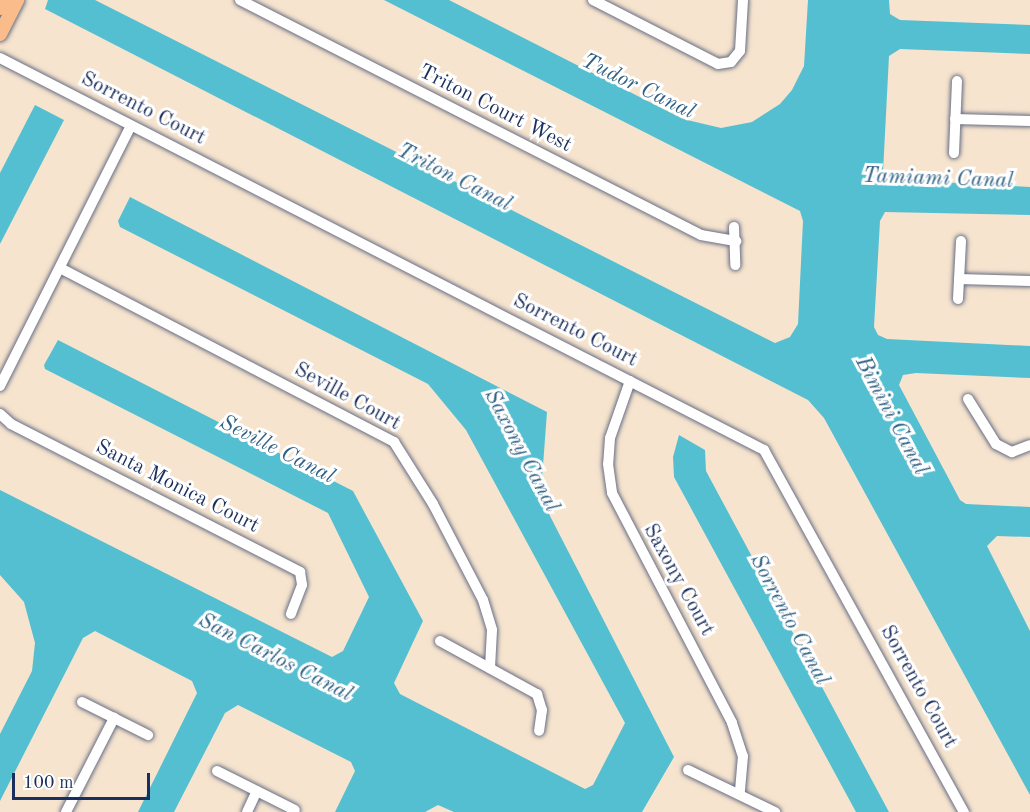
<!DOCTYPE html>
<html>
<head>
<meta charset="utf-8">
<style>
  body { margin:0 }
  #map { position:relative; width:1030px; height:812px; overflow:hidden; background:#f6e4ce; font-family:"Old Standard TT",serif }
  div>[style] { position:absolute }
  .water>* { inset:0; background:#54bfd0 }
  .roads { filter:drop-shadow(0 0 2px #686e85) drop-shadow(0 0 2px #686e85) }
  .minor>* { height:10px; margin:-5px; padding:0 5px; transform-origin:5px; border-radius:5px; background:#fff }
  .major>* { height:14px; margin:-7px; padding:0 7px; transform-origin:7px; border-radius:7px; background:#f9bc8a }
  span { translate:-50% -50%; white-space:nowrap; text-align:center; line-height:1.15; -webkit-text-stroke:6px #fff; paint-order:stroke }
  .street-label { font-size:21px; color:#1b2f5e }
  .water-label { font-size:22px; color:#2f6186; font-style:italic }
  .scale { position:absolute; left:12px; top:773px; width:138px; height:27px; box-sizing:border-box; border:3px solid #1b2f5e; border-top:0; padding-left:8px; font-size:18px; line-height:21px; white-space:nowrap; color:#1b2f5e; -webkit-text-stroke:4px #fff; paint-order:stroke }
</style>
</head>
<body>
<div id="map">
  <div class="water">
    <i style="clip-path:polygon(48px 0,95px 0,775px 343px,790px 337px,798px 324px,803px 221px,800px 211px,384px 0,449px 0,683px 119px,721px 128px,752px 122px,780px 104px,792px 90px,804px 66px,808px 0,889px 0,890px 14px,900px 20px,1030px 25px,1030px 54px,900px 49px,889px 56px,883px 172px,886px 179px,1030px 187px,1030px 215px,885px 212px,880px 221px,874px 327px,878px 335px,887px 339px,1030px 346px,1030px 378px,916px 373px,903px 375px,899px 385px,960px 500px,966px 504px,1030px 507px,1030px 537px,997px 536px,987px 546px,1030px 631px,1030px 795px,824px 418px,808px 400px,45px 9px)"></i>
    <i style="clip-path:polygon(35px 105px,64px 120px,0 244px,0 173px)"></i>
    <i style="clip-path:polygon(130px 197px,547px 412px,542px 479px,550px 516px,674px 757px,642px 812px,454px 812px,438px 805px,425px 812px,335px 812px,355px 771px,351px 762px,238px 705px,225px 713px,174px 812px,138px 812px,197px 693px,192px 681px,95px 631px,83px 638px,0 801px,0 734px,32px 671px,35px 643px,24px 602px,0 575px,0 490px,332px 657px,343px 651px,369px 597px,328px 513px,45px 369px,44px 365px,58px 340px,353px 491px,423px 621px,394px 683px,400px 694px,585px 789px,593px 785px,625px 723px,466px 430px,428px 384px,120px 227px,118px 221px)"></i>
    <i style="clip-path:polygon(679px 435px,705px 450px,706px 471px,889px 812px,856px 812px,674px 477px,673px 457px)"></i>
  </div>
  <div class="roads">
    <div class="minor">
      <i style="left:240px;top:0;width:517px;rotate:27.01deg"></i>
      <i style="left:701px;top:235px;width:36px;rotate:10deg"></i>
      <i style="left:593px;top:0;width:140px;rotate:27.1deg"></i>
      <i style="left:718px;top:64px;width:13px;rotate:-9deg"></i>
      <i style="left:731px;top:62px;width:14px;rotate:-51deg"></i>
      <i style="left:740px;top:51px;width:51px;rotate:-86.6deg"></i>
      <i style="left:0;top:58px;width:859px;rotate:27.16deg"></i>
      <i style="left:764px;top:450px;width:414px;rotate:61.1deg"></i>
      <i style="left:955px;top:119px;width:75px;rotate:1.5deg"></i>
      <i style="left:954px;top:153px;width:72px;rotate:-87.6deg"></i>
      <i style="left:734px;top:227px;width:38px;rotate:88deg"></i>
      <i style="left:60px;top:268px;width:377px;rotate:27.5deg"></i>
      <i style="left:394px;top:442px;width:73px;rotate:57.8deg"></i>
      <i style="left:433px;top:504px;width:108px;rotate:62.5deg"></i>
      <i style="left:483px;top:600px;width:31px;rotate:73deg"></i>
      <i style="left:492px;top:630px;width:38px;rotate:93deg"></i>
      <i style="left:959px;top:279px;width:71px;rotate:1.6deg"></i>
      <i style="left:958px;top:299px;width:58px;rotate:-87deg"></i>
      <i style="left:630px;top:381px;width:60px;rotate:109.3deg"></i>
      <i style="left:610px;top:438px;width:26px;rotate:94deg"></i>
      <i style="left:608px;top:464px;width:29px;rotate:82deg"></i>
      <i style="left:612px;top:493px;width:259px;rotate:62.4deg"></i>
      <i style="left:732px;top:723px;width:35px;rotate:72deg"></i>
      <i style="left:743px;top:756px;width:38px;rotate:95deg"></i>
      <i style="left:0;top:386px;width:291px;rotate:-63.3deg"></i>
      <i style="left:968px;top:399px;width:53px;rotate:58.1deg"></i>
      <i style="left:996px;top:444px;width:18px;rotate:27deg"></i>
      <i style="left:1012px;top:452px;width:19px;rotate:-21deg"></i>
      <i style="left:0;top:414px;width:15px;rotate:42deg"></i>
      <i style="left:11px;top:424px;width:325px;rotate:27.1deg"></i>
      <i style="left:300px;top:572px;width:13px;rotate:81deg"></i>
      <i style="left:302px;top:585px;width:31px;rotate:111deg"></i>
      <i style="left:440px;top:641px;width:111px;rotate:28.7deg"></i>
      <i style="left:537px;top:694px;width:17px;rotate:73deg"></i>
      <i style="left:542px;top:710px;width:21px;rotate:98deg"></i>
      <i style="left:82px;top:702px;width:74px;rotate:26.6deg"></i>
      <i style="left:688px;top:770px;width:97px;rotate:25.8deg"></i>
      <i style="left:217px;top:771px;width:87px;rotate:26.6deg"></i>
      <i style="left:66px;top:812px;width:106px;rotate:-62.9deg"></i>
      <i style="left:247px;top:812px;width:23px;rotate:-65deg"></i>
    </div>
    <div class="major">
      <i style="left:0;top:8px;width:9px;rotate:-63deg"></i>
      <i style="left:0;top:34px;width:38px;rotate:-63deg"></i>
    </div>
  </div>
  <div class="street-label">
    <span style="left:143px;top:109px;rotate:27deg">Sorrento Court</span>
    <span style="left:495px;top:109px;rotate:27deg">Triton Court West</span>
    <span style="left:575px;top:331px;rotate:27deg">Sorrento Court</span>
    <span style="left:347px;top:397px;rotate:29deg">Seville Court</span>
    <span style="left:177px;top:487px;rotate:27deg">Santa Monica Court</span>
    <span style="left:678px;top:580px;rotate:61deg">Saxony Court</span>
    <span style="left:918px;top:687px;rotate:61deg">Sorrento Court</span>
  </div>
  <div class="water-label">
    <span style="left:638px;top:87px;rotate:26deg">Tudor Canal</span>
    <span style="left:454px;top:178px;rotate:27deg">Triton Canal</span>
    <span style="left:938px;top:179px;rotate:2deg">Tamiami Canal</span>
    <span style="left:891px;top:416px;rotate:62deg">Bimini Canal</span>
    <span style="left:277px;top:450px;rotate:27deg">Seville Canal</span>
    <span style="left:521px;top:451px;rotate:62deg">Saxony Canal</span>
    <span style="left:789px;top:620px;rotate:62deg">Sorrento Canal</span>
    <span style="left:275px;top:658px;rotate:27deg">San Carlos Canal</span>
  </div>
  <div class="scale">100 m</div>
</div>
</body>
</html>
